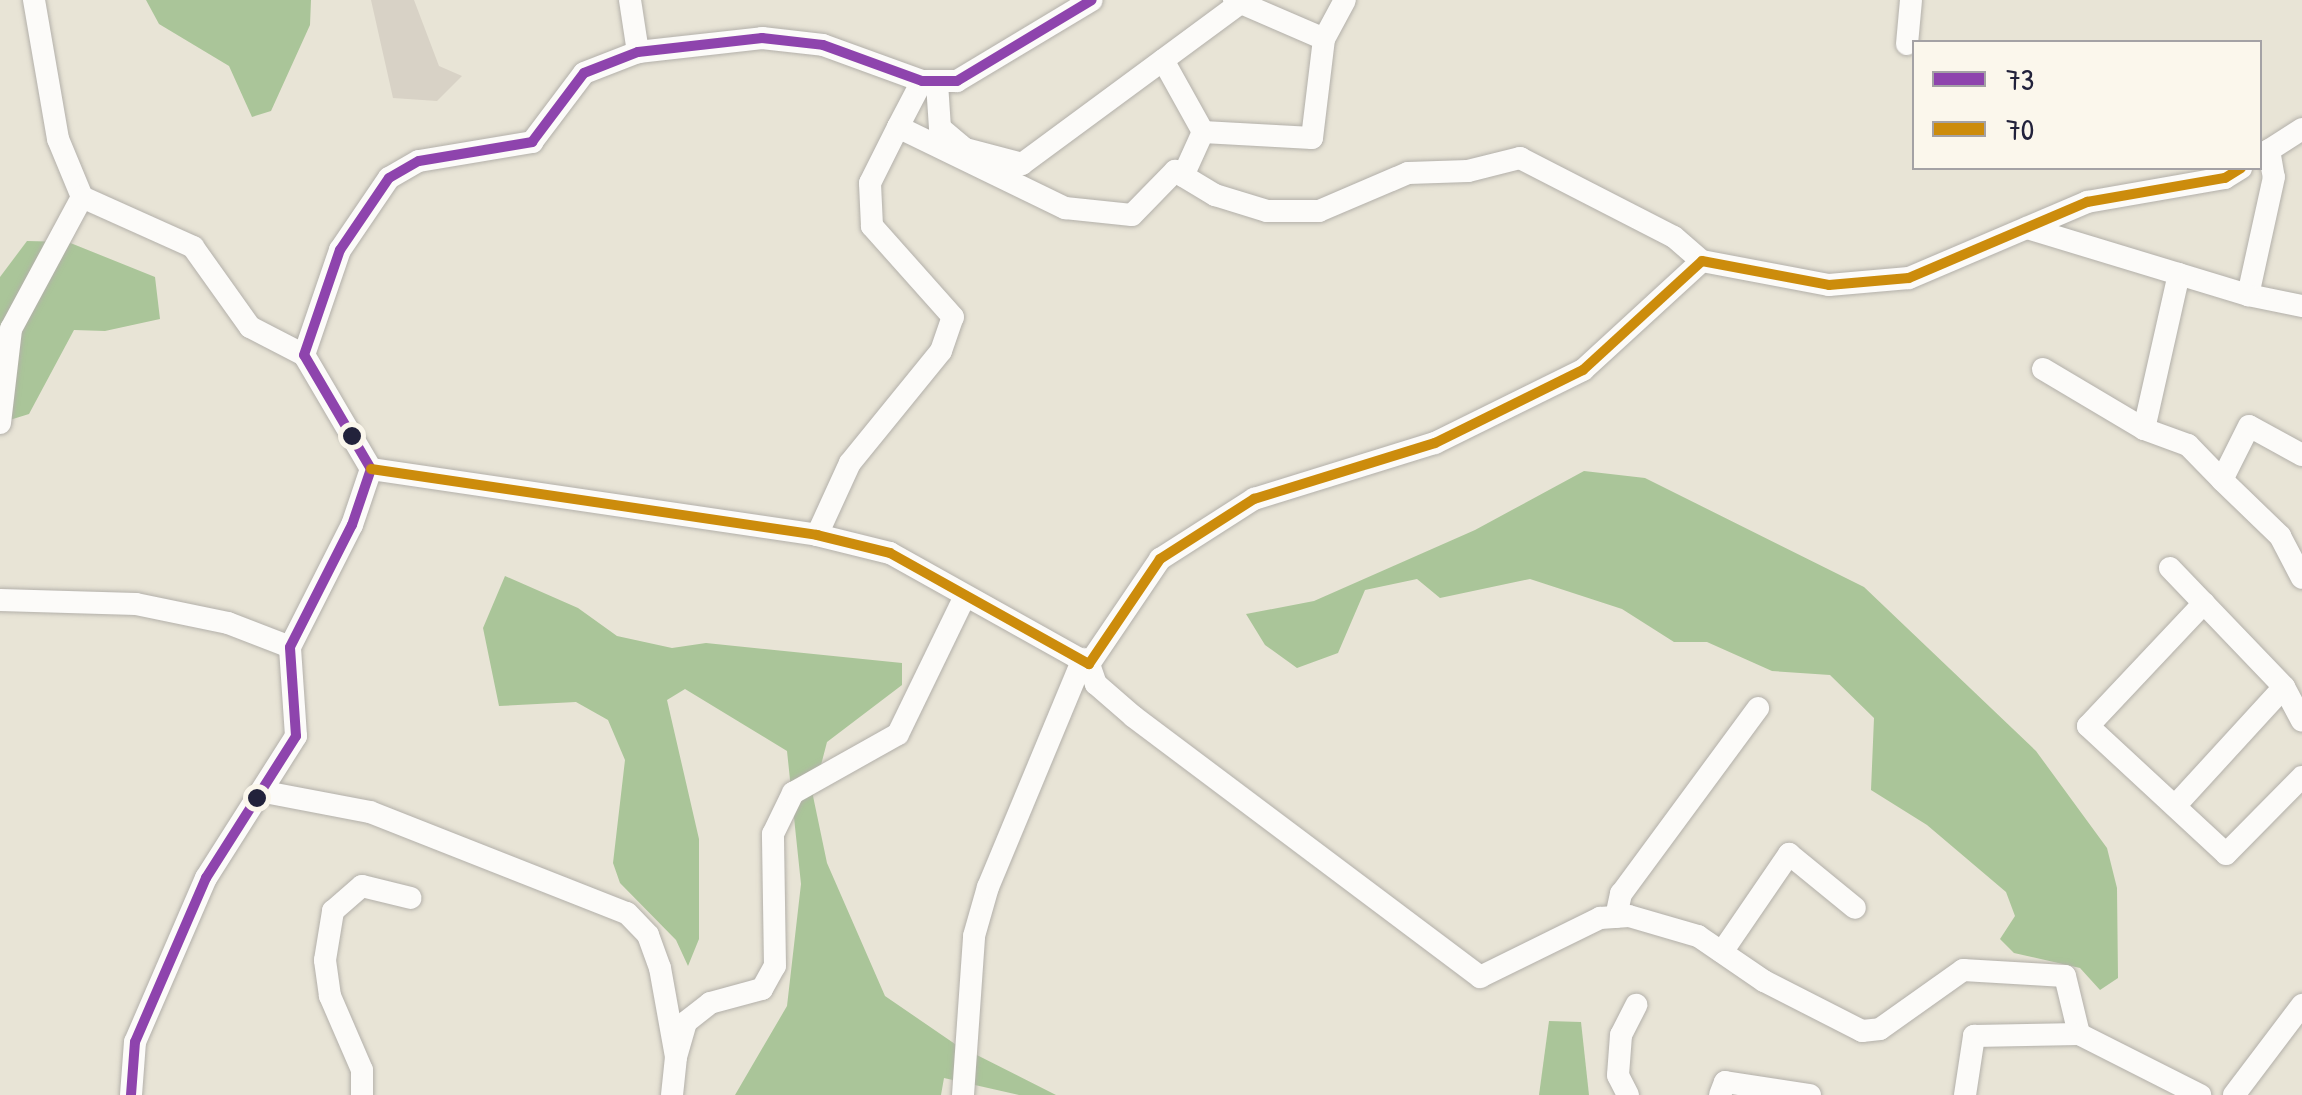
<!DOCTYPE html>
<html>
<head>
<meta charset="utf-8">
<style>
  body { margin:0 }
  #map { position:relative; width:2302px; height:1095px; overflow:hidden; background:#e8e4d6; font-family:"Patrick Hand",sans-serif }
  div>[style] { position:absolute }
  .industrial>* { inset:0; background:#d8d2c6 }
  .forest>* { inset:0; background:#aac599 }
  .roads { filter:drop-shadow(0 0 2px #b3b0aa) drop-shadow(0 0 2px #b3b0aa) }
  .minor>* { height:22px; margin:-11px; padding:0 11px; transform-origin:11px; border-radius:11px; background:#fcfbf9 }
  .bus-1>* { height:10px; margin:-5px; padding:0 5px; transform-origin:5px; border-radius:5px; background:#8e44ad }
  .bus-2>* { height:10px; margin:-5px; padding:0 5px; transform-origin:5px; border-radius:5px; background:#cc8c0c }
  .dots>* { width:28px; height:28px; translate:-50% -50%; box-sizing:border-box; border:5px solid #fbf7ec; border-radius:50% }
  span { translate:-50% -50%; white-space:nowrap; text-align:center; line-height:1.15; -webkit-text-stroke:8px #fbf7ec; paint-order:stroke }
  .legend { position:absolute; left:1912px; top:40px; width:350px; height:130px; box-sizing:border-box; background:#fbf7ec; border:2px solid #a4a2a5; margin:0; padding:12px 18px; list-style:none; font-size:30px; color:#22223b }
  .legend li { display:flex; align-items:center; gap:20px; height:50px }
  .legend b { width:50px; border:2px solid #a4a2a5 }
</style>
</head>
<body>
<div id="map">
  <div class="industrial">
    <i style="clip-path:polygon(371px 0,414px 0,439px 66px,462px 76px,437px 101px,393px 98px)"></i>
  </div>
  <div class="forest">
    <i style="clip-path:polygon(146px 0,311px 0,310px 25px,271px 111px,252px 117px,229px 66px,159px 24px)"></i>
    <i style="clip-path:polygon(27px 241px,68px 242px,155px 277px,160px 319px,105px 331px,74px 330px,29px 414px,0 423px,0 277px)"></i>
    <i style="clip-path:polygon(1584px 471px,1645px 478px,1864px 587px,2036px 751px,2107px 848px,2117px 888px,2118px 978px,2100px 990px,2080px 968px,2014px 953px,2000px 939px,2015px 916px,2006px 892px,1927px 825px,1871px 790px,1874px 718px,1830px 675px,1772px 671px,1707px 642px,1674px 642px,1622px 609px,1530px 579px,1440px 598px,1417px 579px,1365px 590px,1338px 653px,1297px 668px,1265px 645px,1246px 614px,1314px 601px,1475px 530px)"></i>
    <i style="clip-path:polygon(505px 576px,578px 608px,617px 636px,672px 648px,706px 643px,902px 663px,902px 685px,827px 742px,813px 796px,827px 863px,885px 996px,955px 1044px,1056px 1095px,1019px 1095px,944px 1078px,941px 1095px,735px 1095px,787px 1006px,801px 884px,787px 751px,685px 689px,667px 700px,699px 839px,699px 939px,688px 966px,676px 940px,620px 883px,613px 863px,625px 760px,608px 720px,576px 702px,499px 706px,483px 628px)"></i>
    <i style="clip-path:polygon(1549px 1021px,1581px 1022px,1589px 1095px,1539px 1095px)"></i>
  </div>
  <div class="roads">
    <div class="minor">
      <i style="left:34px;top:0;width:141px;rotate:80.2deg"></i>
      <i style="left:58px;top:139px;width:63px;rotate:67.5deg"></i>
      <i style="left:82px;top:197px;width:122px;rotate:24.2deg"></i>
      <i style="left:193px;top:247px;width:98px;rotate:54.5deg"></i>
      <i style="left:250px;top:327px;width:61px;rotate:27.4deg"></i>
      <i style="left:630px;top:0;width:53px;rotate:81.3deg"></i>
      <i style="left:1234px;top:0;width:98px;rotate:23.4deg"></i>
      <i style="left:1324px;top:39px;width:44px;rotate:-61.7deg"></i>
      <i style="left:1907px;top:44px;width:44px;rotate:-84.8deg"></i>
      <i style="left:1163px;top:60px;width:82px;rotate:60.9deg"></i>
      <i style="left:1203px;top:132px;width:109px;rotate:3.2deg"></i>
      <i style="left:1312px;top:138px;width:100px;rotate:-83.1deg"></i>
      <i style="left:922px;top:81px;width:52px;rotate:117.6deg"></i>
      <i style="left:898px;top:127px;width:186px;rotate:25.9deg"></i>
      <i style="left:1065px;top:208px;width:67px;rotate:6deg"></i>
      <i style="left:1132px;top:215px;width:62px;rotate:-45.7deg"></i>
      <i style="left:1175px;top:171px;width:47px;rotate:31deg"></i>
      <i style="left:1215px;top:195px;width:54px;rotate:17.1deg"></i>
      <i style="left:1267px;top:211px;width:52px"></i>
      <i style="left:1319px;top:211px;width:97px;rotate:-23.1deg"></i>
      <i style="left:1408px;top:173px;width:60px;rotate:-1.9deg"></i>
      <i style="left:1468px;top:171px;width:54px;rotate:-14deg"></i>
      <i style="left:1520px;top:158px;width:173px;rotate:27.2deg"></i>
      <i style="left:1674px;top:237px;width:37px;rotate:41deg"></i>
      <i style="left:937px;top:83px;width:45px;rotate:86.2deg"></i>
      <i style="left:940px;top:128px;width:33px;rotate:40deg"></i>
      <i style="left:965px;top:149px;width:59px;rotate:14.7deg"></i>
      <i style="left:1022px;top:164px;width:271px;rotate:-36.4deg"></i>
      <i style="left:2269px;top:150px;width:27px;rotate:80deg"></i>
      <i style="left:2274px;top:177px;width:121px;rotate:102.4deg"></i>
      <i style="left:2248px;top:295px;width:55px;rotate:11.5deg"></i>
      <i style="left:2260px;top:156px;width:50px;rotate:-32.7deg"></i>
      <i style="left:1183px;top:176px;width:48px;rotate:-65.6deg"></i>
      <i style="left:2027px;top:228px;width:231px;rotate:16.9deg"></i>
      <i style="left:2043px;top:369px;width:117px;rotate:30.7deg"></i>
      <i style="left:2144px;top:429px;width:47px;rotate:20deg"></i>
      <i style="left:2188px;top:445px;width:49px;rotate:45.8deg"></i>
      <i style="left:0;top:423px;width:95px;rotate:-83.3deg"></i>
      <i style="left:11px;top:329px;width:150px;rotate:-61.7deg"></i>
      <i style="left:2144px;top:429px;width:159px;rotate:-77.3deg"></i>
      <i style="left:2302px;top:455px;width:60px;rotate:-151.3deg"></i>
      <i style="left:2249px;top:426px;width:60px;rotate:116.6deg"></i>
      <i style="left:2222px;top:480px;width:81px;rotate:44deg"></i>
      <i style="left:2280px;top:536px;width:47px;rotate:62.4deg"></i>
      <i style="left:371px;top:469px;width:451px;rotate:8.4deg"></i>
      <i style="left:817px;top:535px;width:75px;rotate:13.9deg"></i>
      <i style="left:890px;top:553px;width:228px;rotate:29.2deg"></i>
      <i style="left:1089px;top:664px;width:127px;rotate:-55.9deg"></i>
      <i style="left:1160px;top:559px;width:112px;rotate:-32.6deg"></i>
      <i style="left:1254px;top:499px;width:189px;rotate:-17.2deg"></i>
      <i style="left:1435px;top:443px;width:165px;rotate:-26.3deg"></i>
      <i style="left:1583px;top:370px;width:161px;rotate:-42.5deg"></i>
      <i style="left:1702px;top:261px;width:129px;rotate:10.7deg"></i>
      <i style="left:1829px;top:285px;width:80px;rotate:-5deg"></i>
      <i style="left:1909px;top:278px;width:194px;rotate:-23.1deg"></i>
      <i style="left:2087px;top:202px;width:140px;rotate:-9.9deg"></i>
      <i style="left:2225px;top:178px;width:19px;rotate:-32deg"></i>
      <i style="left:817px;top:535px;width:79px;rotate:-65.4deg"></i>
      <i style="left:850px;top:463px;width:144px;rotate:-50.9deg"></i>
      <i style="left:941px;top:351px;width:36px;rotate:-71deg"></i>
      <i style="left:953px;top:317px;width:122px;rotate:-131.7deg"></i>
      <i style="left:872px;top:226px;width:43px;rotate:-92.7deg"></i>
      <i style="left:870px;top:183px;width:63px;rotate:-63.4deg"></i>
      <i style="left:2170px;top:568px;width:165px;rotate:46.2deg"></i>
      <i style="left:2284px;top:687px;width:38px;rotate:62deg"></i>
      <i style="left:0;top:600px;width:136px;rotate:1.7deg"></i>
      <i style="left:136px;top:604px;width:94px;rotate:11.7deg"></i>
      <i style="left:228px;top:623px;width:66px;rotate:21.2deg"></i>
      <i style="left:2204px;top:603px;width:169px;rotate:133.3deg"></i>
      <i style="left:2088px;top:726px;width:188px;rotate:42.8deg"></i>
      <i style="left:2226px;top:854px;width:108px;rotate:-45.4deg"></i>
      <i style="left:1089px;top:664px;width:21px;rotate:71deg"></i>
      <i style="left:1096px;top:684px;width:50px;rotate:41deg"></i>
      <i style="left:1134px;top:717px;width:433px;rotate:36.9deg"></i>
      <i style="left:1480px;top:977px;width:134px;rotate:-26.2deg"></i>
      <i style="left:1600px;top:918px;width:29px;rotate:-4deg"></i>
      <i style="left:1629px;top:916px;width:72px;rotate:16.2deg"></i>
      <i style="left:1698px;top:936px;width:80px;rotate:34.3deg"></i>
      <i style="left:1764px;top:981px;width:110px;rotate:27deg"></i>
      <i style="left:1862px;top:1031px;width:18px;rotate:-6deg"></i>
      <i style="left:1880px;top:1029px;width:102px;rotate:-35.4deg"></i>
      <i style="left:1963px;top:970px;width:102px;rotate:3.4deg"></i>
      <i style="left:2065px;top:976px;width:60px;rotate:76.4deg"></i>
      <i style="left:265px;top:792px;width:107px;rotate:10.8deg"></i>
      <i style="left:370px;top:812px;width:276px;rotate:21.5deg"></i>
      <i style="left:627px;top:913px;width:30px;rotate:46deg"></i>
      <i style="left:648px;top:935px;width:35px;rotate:70deg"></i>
      <i style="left:660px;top:968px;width:90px;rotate:79.8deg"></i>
      <i style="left:676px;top:1057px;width:38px;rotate:96deg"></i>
      <i style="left:2175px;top:806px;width:161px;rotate:-47.5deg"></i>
      <i style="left:1616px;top:917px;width:24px;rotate:-78deg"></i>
      <i style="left:1621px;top:894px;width:231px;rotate:-53.6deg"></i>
      <i style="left:1722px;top:952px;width:119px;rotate:-55.6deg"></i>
      <i style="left:1789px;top:854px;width:85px;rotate:39.3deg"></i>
      <i style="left:676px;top:1057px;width:36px;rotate:-74deg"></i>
      <i style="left:686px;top:1022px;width:31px;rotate:-38deg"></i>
      <i style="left:710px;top:1003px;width:54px;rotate:-15.1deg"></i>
      <i style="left:762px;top:989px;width:26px;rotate:-61deg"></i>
      <i style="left:775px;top:966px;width:132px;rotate:-90.9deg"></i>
      <i style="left:773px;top:834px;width:46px;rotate:-64deg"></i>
      <i style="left:793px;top:793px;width:120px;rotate:-29.3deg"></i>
      <i style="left:898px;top:734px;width:151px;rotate:-64.1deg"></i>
      <i style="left:131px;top:1095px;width:53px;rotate:-85.7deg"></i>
      <i style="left:135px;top:1042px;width:179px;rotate:-66.6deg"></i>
      <i style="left:206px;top:878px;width:168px;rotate:-57.6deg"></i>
      <i style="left:296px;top:736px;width:89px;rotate:-93.9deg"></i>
      <i style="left:290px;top:647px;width:137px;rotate:-63.1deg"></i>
      <i style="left:352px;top:525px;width:59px;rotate:-71.3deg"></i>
      <i style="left:371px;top:469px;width:132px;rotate:-120.4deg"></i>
      <i style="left:304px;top:355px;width:111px;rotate:-71.1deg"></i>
      <i style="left:340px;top:250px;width:87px;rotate:-55.8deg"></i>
      <i style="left:389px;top:178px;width:34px;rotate:-30deg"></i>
      <i style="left:419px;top:161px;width:115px;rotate:-9.5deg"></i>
      <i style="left:532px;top:142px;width:86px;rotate:-53deg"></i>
      <i style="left:584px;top:73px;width:58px;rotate:-21.3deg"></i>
      <i style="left:638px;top:52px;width:125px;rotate:-6.4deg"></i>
      <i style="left:762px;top:38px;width:61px;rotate:6.5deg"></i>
      <i style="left:823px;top:45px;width:105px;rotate:20deg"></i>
      <i style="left:922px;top:81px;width:35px"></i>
      <i style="left:957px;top:81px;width:157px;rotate:-31deg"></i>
      <i style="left:362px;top:1095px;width:25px;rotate:-90deg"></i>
      <i style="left:362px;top:1070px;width:81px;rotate:-113.4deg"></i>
      <i style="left:330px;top:996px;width:36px;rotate:-98deg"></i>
      <i style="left:325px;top:960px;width:50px;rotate:-80.7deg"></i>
      <i style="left:333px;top:911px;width:38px;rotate:-41deg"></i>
      <i style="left:362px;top:886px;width:50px;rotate:13.8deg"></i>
      <i style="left:963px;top:1095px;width:159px;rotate:-86deg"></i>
      <i style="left:974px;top:936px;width:51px;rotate:-74.1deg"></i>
      <i style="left:988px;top:887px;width:247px;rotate:-67.4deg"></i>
      <i style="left:1628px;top:1095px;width:22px;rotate:-117deg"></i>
      <i style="left:1618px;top:1075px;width:40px;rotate:-85.7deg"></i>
      <i style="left:1621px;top:1035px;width:34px;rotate:-63deg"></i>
      <i style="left:1720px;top:1095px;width:14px;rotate:-69deg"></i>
      <i style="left:1725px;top:1082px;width:86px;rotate:8.7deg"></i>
      <i style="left:1965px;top:1095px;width:60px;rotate:-81.3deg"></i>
      <i style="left:1974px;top:1036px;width:105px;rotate:-1.1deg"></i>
      <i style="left:2079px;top:1034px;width:136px;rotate:26.8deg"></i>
      <i style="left:2234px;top:1095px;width:113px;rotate:-52.9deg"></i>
    </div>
  </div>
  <div class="bus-1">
    <i style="left:131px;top:1095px;width:53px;rotate:-85.7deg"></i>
    <i style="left:135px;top:1042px;width:179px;rotate:-66.6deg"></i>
    <i style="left:206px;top:878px;width:168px;rotate:-57.6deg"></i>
    <i style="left:296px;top:736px;width:89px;rotate:-93.9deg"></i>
    <i style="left:290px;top:647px;width:137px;rotate:-63.1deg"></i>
    <i style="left:352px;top:525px;width:59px;rotate:-71.3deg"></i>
    <i style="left:371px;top:469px;width:132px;rotate:-120.4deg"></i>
    <i style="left:304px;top:355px;width:111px;rotate:-71.1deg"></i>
    <i style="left:340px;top:250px;width:87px;rotate:-55.8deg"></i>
    <i style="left:389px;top:178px;width:34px;rotate:-30deg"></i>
    <i style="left:419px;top:161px;width:115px;rotate:-9.5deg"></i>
    <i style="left:532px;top:142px;width:86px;rotate:-53deg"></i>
    <i style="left:584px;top:73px;width:58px;rotate:-21.3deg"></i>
    <i style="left:638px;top:52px;width:125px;rotate:-6.4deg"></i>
    <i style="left:762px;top:38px;width:61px;rotate:6.5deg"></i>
    <i style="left:823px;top:45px;width:105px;rotate:20deg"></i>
    <i style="left:922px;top:81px;width:35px"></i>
    <i style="left:957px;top:81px;width:157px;rotate:-31deg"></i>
  </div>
  <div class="bus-2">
    <i style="left:371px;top:469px;width:451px;rotate:8.4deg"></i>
    <i style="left:817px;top:535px;width:75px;rotate:13.9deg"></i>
    <i style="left:890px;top:553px;width:228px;rotate:29.2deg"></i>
    <i style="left:1089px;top:664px;width:127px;rotate:-55.9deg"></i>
    <i style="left:1160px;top:559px;width:112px;rotate:-32.6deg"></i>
    <i style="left:1254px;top:499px;width:189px;rotate:-17.2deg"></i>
    <i style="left:1435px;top:443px;width:165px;rotate:-26.3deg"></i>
    <i style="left:1583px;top:370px;width:161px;rotate:-42.5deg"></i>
    <i style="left:1702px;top:261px;width:129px;rotate:10.7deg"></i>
    <i style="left:1829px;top:285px;width:80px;rotate:-5deg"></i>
    <i style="left:1909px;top:278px;width:194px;rotate:-23.1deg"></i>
    <i style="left:2087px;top:202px;width:140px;rotate:-9.9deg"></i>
    <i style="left:2225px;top:178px;width:19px;rotate:-32deg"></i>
  </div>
  <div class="dots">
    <i style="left:352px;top:436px;background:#22223b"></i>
    <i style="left:257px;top:798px;background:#22223b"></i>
  </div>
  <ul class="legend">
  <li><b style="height:12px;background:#8e44ad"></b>73</li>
  <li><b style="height:12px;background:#cc8c0c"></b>70</li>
  </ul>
</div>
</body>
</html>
